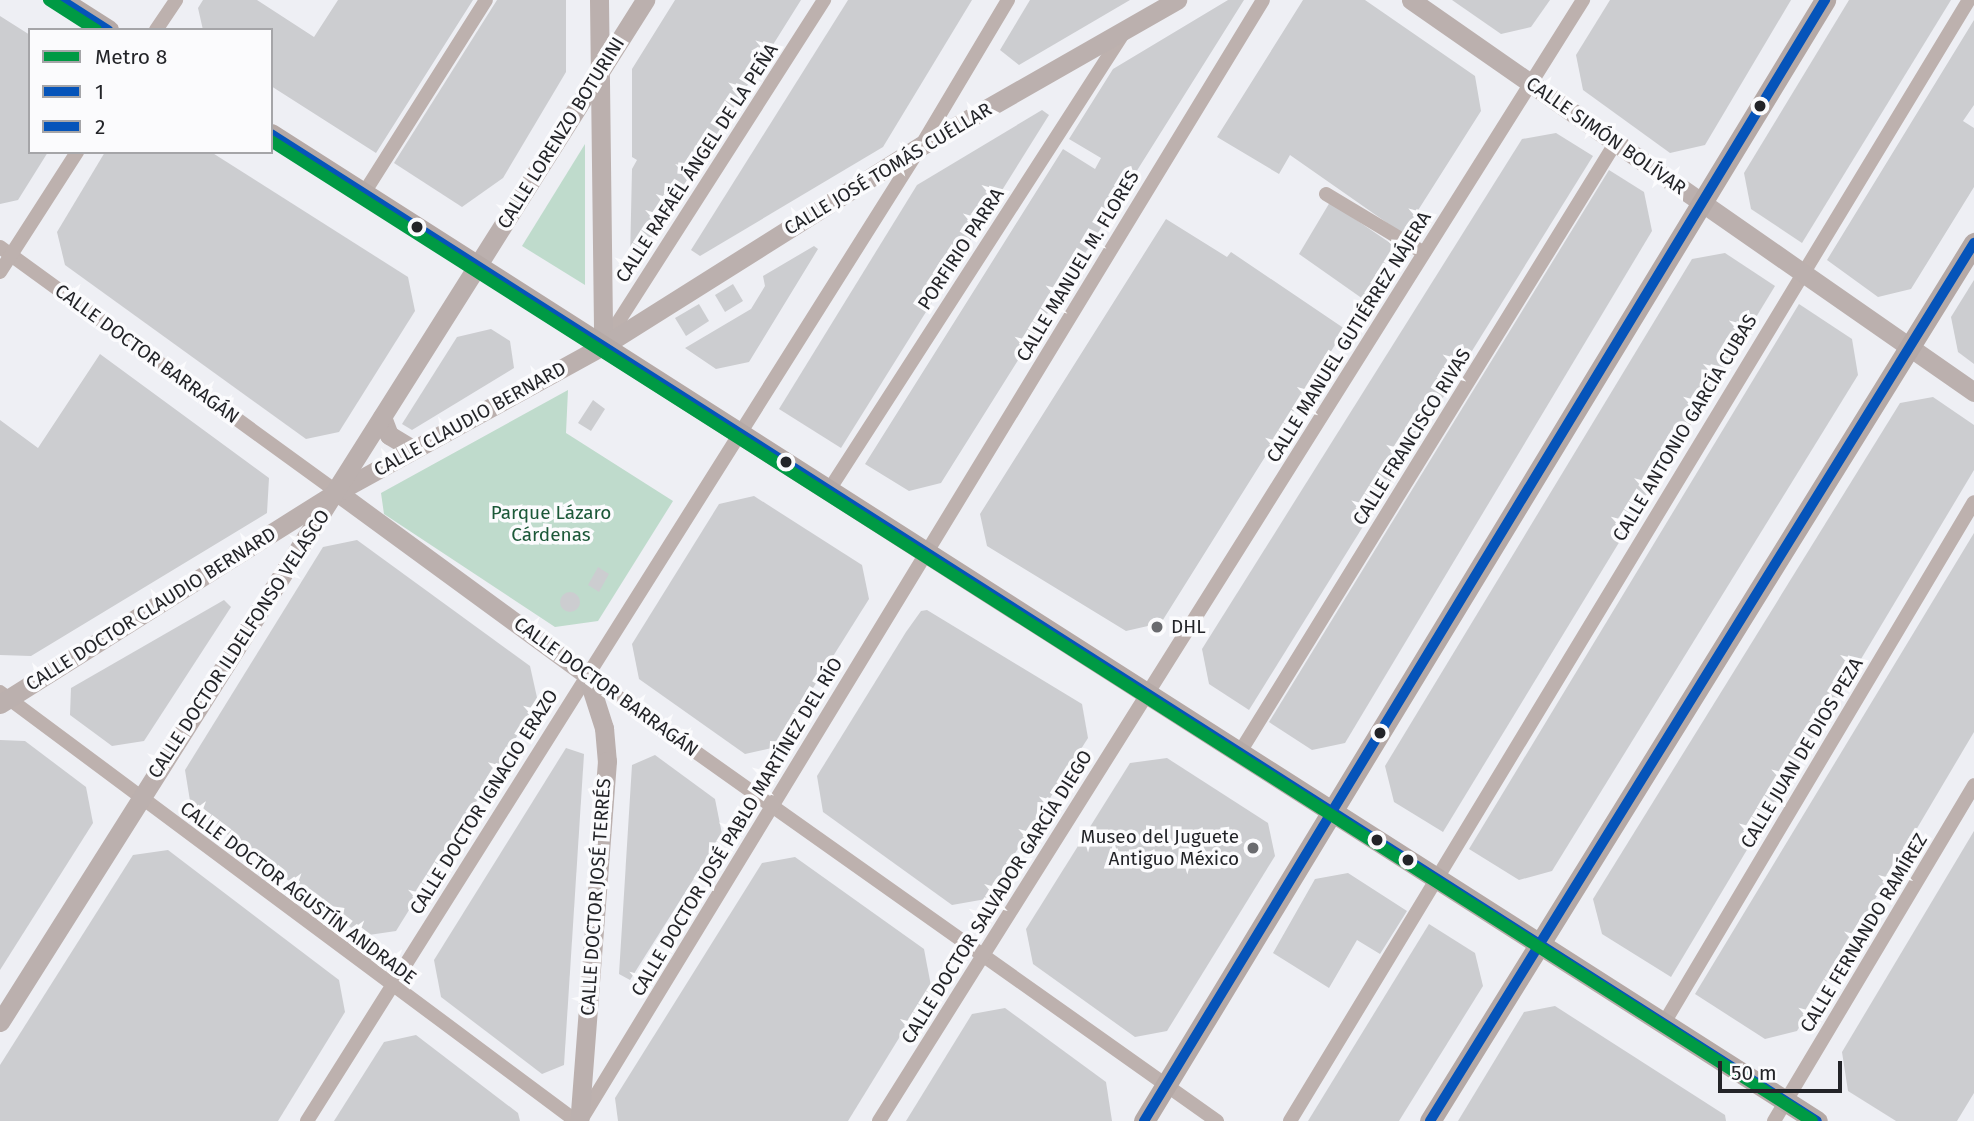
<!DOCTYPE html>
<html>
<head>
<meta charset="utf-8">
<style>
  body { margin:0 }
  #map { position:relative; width:1974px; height:1121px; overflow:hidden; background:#eeeff4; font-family:"Fira Sans",sans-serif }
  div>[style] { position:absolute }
  .green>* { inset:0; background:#bfdbcc }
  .building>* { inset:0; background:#cccdd0 }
  .round { border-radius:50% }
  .street>* { height:14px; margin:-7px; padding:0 7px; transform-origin:7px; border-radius:7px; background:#bdb1ae }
  .secondary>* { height:19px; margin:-9.5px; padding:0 9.5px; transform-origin:9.5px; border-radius:9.5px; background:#bbb0ae }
  .primary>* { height:21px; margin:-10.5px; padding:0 10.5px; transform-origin:10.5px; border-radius:10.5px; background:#b5a9a6 }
  .bus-1>* { height:10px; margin:-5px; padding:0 5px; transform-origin:5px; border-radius:5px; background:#0554ba }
  .bus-2>* { height:10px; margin:-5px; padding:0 5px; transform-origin:5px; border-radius:5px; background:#0554ba }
  .metro-1>* { height:12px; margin:-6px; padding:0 6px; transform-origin:6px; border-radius:6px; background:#009a44 }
  .dots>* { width:19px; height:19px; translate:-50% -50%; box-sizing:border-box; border:4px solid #fbfbfd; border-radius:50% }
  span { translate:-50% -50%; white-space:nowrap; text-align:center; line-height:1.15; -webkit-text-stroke:7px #fbfbfd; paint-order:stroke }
  .street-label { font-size:19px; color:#232428 }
  .park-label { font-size:19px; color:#1b5838 }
  .poi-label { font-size:19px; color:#232428 }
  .left { translate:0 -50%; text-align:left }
  .right { translate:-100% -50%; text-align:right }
  .legend { position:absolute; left:28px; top:28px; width:245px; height:126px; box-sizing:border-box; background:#fbfbfd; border:2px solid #a5a5a8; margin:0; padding:9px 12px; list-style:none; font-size:21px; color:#232428 }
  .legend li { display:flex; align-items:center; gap:14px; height:35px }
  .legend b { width:35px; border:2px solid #a5a5a8 }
  .scale { position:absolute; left:1718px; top:1061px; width:124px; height:32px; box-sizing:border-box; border:4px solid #232428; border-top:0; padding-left:9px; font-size:21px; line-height:24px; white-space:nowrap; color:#232428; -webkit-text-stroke:5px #fbfbfd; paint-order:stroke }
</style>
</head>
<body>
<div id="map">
  <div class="green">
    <i style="clip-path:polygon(585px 144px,585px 285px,522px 246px)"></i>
    <i style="clip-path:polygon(568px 390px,566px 433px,673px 501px,598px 621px,555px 627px,384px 514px,381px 493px)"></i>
  </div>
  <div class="building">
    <i style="clip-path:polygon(203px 0,257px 0,314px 37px,338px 0,473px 0,376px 153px,271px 86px,271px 30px,203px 30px,198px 8px)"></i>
    <i style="clip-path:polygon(497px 0,566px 0,566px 72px,503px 178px,462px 207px,394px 163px)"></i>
    <i style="clip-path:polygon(675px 0,801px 0,636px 263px,630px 261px,632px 169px,637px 160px,632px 157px,632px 69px)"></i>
    <i style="clip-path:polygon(848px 0,972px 0,883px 147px,700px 256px,691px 250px)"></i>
    <i style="clip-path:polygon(1030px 0,1130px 0,1019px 65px,1000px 50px)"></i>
    <i style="clip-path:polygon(1228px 0,1244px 0,941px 483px,909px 491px,865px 464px,1063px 149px,1095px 169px,1101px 158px,1069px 139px,1113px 69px)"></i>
    <i style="clip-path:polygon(1303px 0,1365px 0,1475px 76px,1481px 111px,1403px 234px,1290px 155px,1279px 174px,1217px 137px)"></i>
    <i style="clip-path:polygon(1452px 0,1550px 0,1531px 27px,1501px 34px)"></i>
    <i style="clip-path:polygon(1610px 0,1791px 0,1705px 145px,1670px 153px,1583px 90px,1576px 55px)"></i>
    <i style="clip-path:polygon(1849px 0,1951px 0,1802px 243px,1751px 209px,1744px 173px)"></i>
    <i style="clip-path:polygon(0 16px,30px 35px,30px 152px,48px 152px,18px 200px,0 204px)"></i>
    <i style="clip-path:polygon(1974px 20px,1974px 105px,1963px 121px,1974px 128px,1974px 187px,1911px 289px,1878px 297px,1827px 260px)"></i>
    <i style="clip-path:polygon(1042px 110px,1049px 115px,841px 448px,779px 409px,917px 185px)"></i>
    <i style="clip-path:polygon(1556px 133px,1593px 156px,1249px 710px,1209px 684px,1202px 649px,1522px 139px)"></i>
    <i style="clip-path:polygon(105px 152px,211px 152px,408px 277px,415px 311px,339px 432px,306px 439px,65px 265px,57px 232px)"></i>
    <i style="clip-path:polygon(1609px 170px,1644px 192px,1652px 231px,1345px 743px,1312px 750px,1269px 722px)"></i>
    <i style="clip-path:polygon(1330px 202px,1396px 247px,1363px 299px,1299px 254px)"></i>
    <i style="clip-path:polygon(1166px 219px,1227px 257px,1231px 252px,1345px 329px,1161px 623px,1126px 631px,987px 546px,980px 514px)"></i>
    <i style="clip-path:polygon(814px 246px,818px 249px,749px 362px,716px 369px,685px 348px,751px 309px,765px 286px,763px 276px)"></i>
    <i style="clip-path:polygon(1725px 253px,1775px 286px,1443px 832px,1394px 802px,1385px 766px,1692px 259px)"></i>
    <i style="clip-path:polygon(1974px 280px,1974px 364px,1958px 352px,1951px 317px)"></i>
    <i style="clip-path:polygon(733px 284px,743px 301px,725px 312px,715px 295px)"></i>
    <i style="clip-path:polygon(699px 304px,709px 321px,686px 336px,675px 318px)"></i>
    <i style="clip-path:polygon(1799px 304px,1852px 339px,1858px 375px,1552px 871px,1519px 880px,1469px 849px)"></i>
    <i style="clip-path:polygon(491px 329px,510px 341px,514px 368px,412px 430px,402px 424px,457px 337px)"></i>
    <i style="clip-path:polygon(100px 354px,269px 478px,267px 513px,31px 656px,0 655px,0 420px,38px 448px)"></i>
    <i style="clip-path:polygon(1933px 397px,1974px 425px,1974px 470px,1671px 977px,1602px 934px,1593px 899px,1900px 403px)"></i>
    <i style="clip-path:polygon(593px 400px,605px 409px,591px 431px,578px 423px)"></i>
    <i style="clip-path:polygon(754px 496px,862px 565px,869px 599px,776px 747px,745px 754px,639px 679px,632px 644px,719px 504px)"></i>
    <i style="clip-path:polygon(1974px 533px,1974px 732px,1797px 1031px,1765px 1039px,1695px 994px)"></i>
    <i style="clip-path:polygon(357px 540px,530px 666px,538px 702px,396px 931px,362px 936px,191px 807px,185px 770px,323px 547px)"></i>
    <i style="clip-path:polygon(598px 567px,609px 574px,599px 592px,588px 585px)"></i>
    <i class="round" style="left:560px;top:592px;width:20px;height:20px"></i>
    <i style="clip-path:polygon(224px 600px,231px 607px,144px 741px,112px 746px,70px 715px,71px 688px)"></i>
    <i style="clip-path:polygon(927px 610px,1082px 704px,1088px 738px,986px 899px,952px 905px,823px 812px,817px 776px,906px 632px,921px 611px)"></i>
    <i style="clip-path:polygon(0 740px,25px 741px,86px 787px,93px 823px,0 970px)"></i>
    <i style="clip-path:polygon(566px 748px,584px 754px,564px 1065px,542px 1074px,441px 997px,434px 960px)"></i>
    <i style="clip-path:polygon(655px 755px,715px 799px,722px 834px,630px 980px,619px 974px,632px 765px)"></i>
    <i style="clip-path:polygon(1167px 758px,1268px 823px,1275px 856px,1167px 1031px,1135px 1037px,1033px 964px,1026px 929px,1130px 763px)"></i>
    <i style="clip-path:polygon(1974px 831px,1974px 1093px,1957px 1121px,1896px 1121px,1848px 1091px,1842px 1052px)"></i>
    <i style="clip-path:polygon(168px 850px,339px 980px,345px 1012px,278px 1121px,0 1121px,0 1065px,133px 855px)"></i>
    <i style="clip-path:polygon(795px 857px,924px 949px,931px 986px,848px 1121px,618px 1121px,615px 1098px,762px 863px)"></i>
    <i style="clip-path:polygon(1348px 873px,1407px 911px,1380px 954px,1357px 940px,1329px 988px,1273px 953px,1315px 879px)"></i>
    <i style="clip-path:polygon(1429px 924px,1475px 953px,1483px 986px,1399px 1121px,1308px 1121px)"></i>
    <i style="clip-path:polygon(1555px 1006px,1725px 1115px,1726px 1121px,1458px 1121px,1524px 1012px)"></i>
    <i style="clip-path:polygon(1005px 1008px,1106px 1082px,1112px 1121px,906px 1121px,972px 1014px)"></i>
    <i style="clip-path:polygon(416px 1035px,518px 1113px,520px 1121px,334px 1121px,384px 1042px)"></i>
  </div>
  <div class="street">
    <i style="left:156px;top:30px;width:36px;rotate:-56deg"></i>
    <i style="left:364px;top:193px;width:228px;rotate:-57.7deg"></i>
    <i style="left:1326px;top:194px;width:114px;rotate:31deg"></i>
    <i style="left:0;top:247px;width:417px;rotate:36deg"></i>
    <i style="left:0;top:272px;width:143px;rotate:-57.3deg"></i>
    <i style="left:606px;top:341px;width:405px;rotate:-57.4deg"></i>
    <i style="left:829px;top:490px;width:545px;rotate:-57.21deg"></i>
    <i style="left:587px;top:675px;width:772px;rotate:35.3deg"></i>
    <i style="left:0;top:692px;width:718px;rotate:36.68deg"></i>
    <i style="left:1240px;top:752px;width:717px;rotate:-58.35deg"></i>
    <i style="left:1664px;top:1023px;width:606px;rotate:-59.25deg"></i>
    <i style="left:581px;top:1120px;width:1311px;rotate:-58.66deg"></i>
    <i style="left:307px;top:1121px;width:1152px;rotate:-57.8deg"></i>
    <i style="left:921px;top:146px;width:170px;rotate:-59.2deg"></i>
    <i style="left:879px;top:1121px;width:1324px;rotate:-57.87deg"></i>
    <i style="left:1290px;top:1121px;width:1311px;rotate:-58.8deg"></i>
    <i style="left:1774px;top:1121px;width:391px;rotate:-59.2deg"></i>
  </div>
  <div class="secondary">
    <i style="left:599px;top:0;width:346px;rotate:89.3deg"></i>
    <i style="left:1411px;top:0;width:686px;rotate:34.85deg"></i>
    <i style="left:382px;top:417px;width:19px;rotate:69deg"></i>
    <i style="left:389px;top:435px;width:27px;rotate:31deg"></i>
    <i style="left:337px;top:492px;width:310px;rotate:36.2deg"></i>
    <i style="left:587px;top:675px;width:56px;rotate:72.2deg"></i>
    <i style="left:604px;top:728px;width:33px;rotate:85deg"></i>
    <i style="left:607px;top:761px;width:361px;rotate:94.4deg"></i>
    <i style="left:0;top:704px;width:398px;rotate:-32.2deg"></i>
    <i style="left:337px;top:492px;width:303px;rotate:-28.8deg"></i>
    <i style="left:603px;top:346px;width:376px;rotate:-32.2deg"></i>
    <i style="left:921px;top:146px;width:295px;rotate:-29.7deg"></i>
    <i style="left:0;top:1022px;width:1209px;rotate:-57.74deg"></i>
  </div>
  <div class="primary">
    <i style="left:61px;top:0;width:56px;rotate:32.6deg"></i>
    <i style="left:271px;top:134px;width:1834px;rotate:32.56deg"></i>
    <i style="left:1144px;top:1121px;width:1312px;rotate:-58.72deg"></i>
    <i style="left:1430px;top:1121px;width:1033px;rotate:-58.22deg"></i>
  </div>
  <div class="bus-1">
    <i style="left:61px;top:0;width:56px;rotate:32.6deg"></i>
    <i style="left:271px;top:134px;width:1834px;rotate:32.56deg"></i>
  </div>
  <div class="bus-2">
    <i style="left:1144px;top:1121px;width:1312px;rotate:-58.72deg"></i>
    <i style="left:1430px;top:1121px;width:1033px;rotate:-58.22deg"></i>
  </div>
  <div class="metro-1">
    <i style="left:49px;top:0;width:56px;rotate:32.6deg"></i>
    <i style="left:271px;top:141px;width:1826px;rotate:32.45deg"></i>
  </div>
  <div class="dots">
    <i style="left:1760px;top:106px;background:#232428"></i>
    <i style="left:417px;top:227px;background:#232428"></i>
    <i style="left:786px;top:462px;background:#232428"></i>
    <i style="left:1157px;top:627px;background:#6a6b6f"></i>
    <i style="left:1380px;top:733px;background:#232428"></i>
    <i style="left:1377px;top:840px;background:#232428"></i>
    <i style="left:1253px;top:848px;background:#6a6b6f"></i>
    <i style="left:1408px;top:860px;background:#232428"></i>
  </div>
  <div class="street-label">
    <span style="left:561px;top:133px;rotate:-58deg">CALLE LORENZO BOTURINI</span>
    <span style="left:1606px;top:136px;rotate:35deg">CALLE SIMÓN BOLÍVAR</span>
    <span style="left:697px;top:163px;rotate:-57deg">CALLE RAFAÉL ÁNGEL DE LA PEÑA</span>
    <span style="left:888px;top:169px;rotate:-31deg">CALLE JOSÉ TOMÁS CUÉLLAR</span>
    <span style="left:961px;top:249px;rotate:-57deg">PORFIRIO PARRA</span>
    <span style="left:1078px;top:266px;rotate:-59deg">CALLE MANUEL M. FLORES</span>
    <span style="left:1349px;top:337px;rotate:-58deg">CALLE MANUEL GUTIÉRREZ NÁJERA</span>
    <span style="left:147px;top:354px;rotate:36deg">CALLE DOCTOR BARRAGÁN</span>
    <span style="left:470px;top:419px;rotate:-29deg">CALLE CLAUDIO BERNARD</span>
    <span style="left:1685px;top:428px;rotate:-59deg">CALLE ANTONIO GARCÍA CUBAS</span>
    <span style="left:1412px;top:437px;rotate:-58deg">CALLE FRANCISCO RIVAS</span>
    <span style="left:151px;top:609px;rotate:-32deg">CALLE DOCTOR CLAUDIO BERNARD</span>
    <span style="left:239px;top:644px;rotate:-57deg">CALLE DOCTOR ILDELFONSO VELASCO</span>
    <span style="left:606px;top:687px;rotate:36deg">CALLE DOCTOR BARRAGÁN</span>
    <span style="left:1802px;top:753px;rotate:-59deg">CALLE JUAN DE DIOS PEZA</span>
    <span style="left:484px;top:802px;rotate:-58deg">CALLE DOCTOR IGNACIO ERAZO</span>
    <span style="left:737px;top:827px;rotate:-59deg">CALLE DOCTOR JOSÉ PABLO MARTÍNEZ DEL RÍO</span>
    <span style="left:298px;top:893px;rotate:37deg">CALLE DOCTOR AGUSTÍN ANDRADE</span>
    <span style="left:596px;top:897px;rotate:-86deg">CALLE DOCTOR JOSÉ TERRÉS</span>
    <span style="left:997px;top:897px;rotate:-58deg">CALLE DOCTOR SALVADOR GARCÍA DIEGO</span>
    <span style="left:1864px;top:933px;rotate:-59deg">CALLE FERNANDO RAMÍREZ</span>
  </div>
  <div class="park-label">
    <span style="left:551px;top:524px">Parque Lázaro<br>Cárdenas</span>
  </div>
  <div class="poi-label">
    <span class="left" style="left:1171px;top:627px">DHL</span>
    <span class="right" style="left:1239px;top:848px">Museo del Juguete<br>Antiguo México</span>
  </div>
  <ul class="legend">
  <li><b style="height:9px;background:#009a44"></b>Metro 8</li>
  <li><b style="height:9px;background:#0554ba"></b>1</li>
  <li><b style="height:9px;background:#0554ba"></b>2</li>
  </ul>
  <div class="scale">50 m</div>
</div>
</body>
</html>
